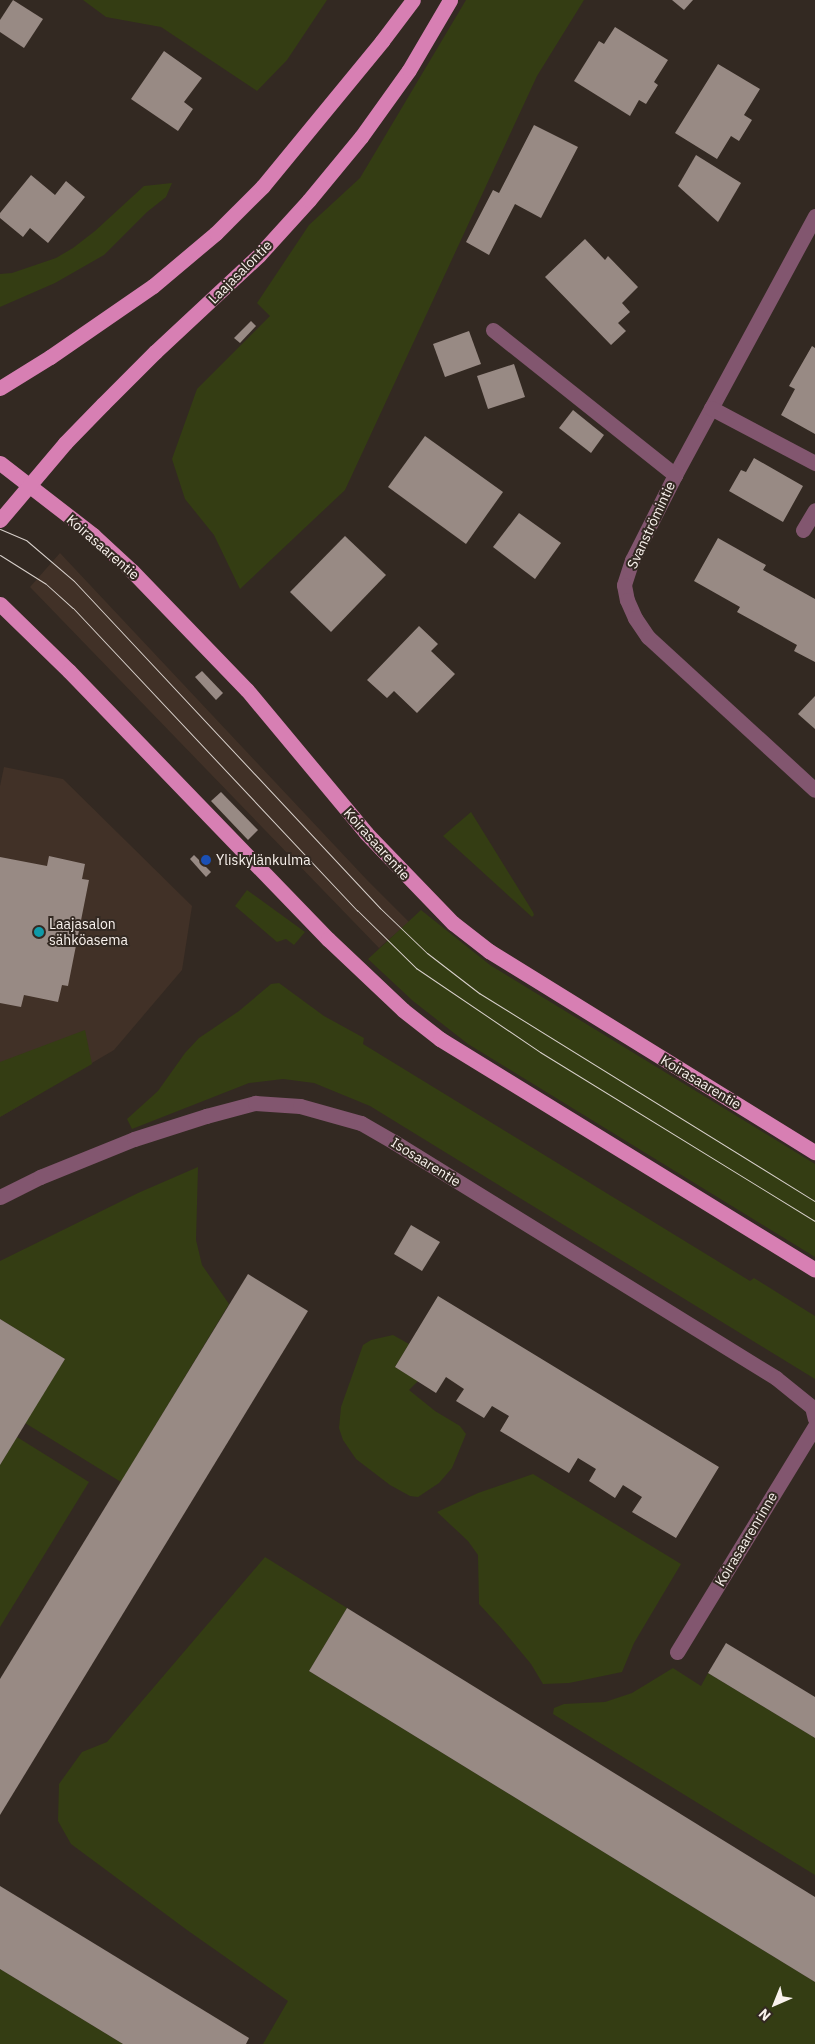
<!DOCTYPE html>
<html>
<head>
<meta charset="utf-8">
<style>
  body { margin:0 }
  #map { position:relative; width:815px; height:2044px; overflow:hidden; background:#332922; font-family:"IBM Plex Sans",sans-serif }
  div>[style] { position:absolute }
  .built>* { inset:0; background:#413127 }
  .green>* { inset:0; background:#343d13 }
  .building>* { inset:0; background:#988a84 }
  .minor>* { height:15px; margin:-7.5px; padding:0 7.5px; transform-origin:7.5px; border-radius:7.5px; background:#82566f }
  .major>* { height:15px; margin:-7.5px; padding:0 7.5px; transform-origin:7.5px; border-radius:7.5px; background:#d77fb3 }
  .tram>* { height:1px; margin:-0.5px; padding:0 0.5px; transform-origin:0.5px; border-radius:0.5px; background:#d8d0cb }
  .dots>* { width:14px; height:14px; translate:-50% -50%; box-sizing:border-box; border:2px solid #332922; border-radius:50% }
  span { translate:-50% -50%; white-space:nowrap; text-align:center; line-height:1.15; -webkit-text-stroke:4px #332922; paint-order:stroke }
  .street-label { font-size:14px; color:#f9f2ed }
  .poi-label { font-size:14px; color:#f9f2ed }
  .left { translate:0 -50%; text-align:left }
  .north { position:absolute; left:750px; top:1979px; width:50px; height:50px; -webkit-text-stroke:4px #332922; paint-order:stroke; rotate:224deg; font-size:14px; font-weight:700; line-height:20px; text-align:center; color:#f9f2ed }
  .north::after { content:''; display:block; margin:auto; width:18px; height:22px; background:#f9f2ed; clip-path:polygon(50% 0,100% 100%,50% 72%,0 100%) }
</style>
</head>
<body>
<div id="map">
  <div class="built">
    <i style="clip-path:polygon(60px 553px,368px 881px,409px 922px,379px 948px,30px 587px)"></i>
    <i style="clip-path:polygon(4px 767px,63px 779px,192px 906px,182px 970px,114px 1050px,0 1117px,0 786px)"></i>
  </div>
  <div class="green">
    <i style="clip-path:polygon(83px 0,327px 0,287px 60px,257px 91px,161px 27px,106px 17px)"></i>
    <i style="clip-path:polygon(466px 0,584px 0,537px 76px,345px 490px,240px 589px,214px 535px,185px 499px,172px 459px,197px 389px,270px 316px,257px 303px,309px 225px,360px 178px)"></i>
    <i style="clip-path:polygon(172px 183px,166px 197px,147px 212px,104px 255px,55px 283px,0 307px,0 274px,12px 273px,56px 258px,73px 248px,95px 231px,144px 186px)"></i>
    <i style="clip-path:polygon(471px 812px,533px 912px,534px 915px,532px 917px,443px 836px)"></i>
    <i style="clip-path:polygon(247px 890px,305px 932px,294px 945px,286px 939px,277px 942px,235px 906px)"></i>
    <i style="clip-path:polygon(421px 910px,490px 965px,815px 1164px,815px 1257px,468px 1044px,413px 1001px,368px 959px)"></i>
    <i style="clip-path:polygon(279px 983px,324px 1016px,364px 1038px,363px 1044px,750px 1281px,754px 1278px,815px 1316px,815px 1379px,370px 1106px,314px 1083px,283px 1079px,249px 1083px,132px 1129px,127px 1119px,158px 1091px,185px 1053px,199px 1038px,239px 1011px,271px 984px)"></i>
    <i style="clip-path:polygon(85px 1030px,92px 1064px,0 1117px,0 1062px)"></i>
    <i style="clip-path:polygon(198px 1167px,196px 1240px,202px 1265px,229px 1304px,121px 1482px,25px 1423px,65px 1359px,0 1319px,0 1261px,138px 1193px)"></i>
    <i style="clip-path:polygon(393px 1335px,409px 1344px,395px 1367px,418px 1381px,409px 1390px,435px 1411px,460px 1426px,466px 1434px,452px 1468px,439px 1483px,418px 1497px,410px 1496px,390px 1485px,356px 1459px,343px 1440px,339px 1428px,341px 1407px,363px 1345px,371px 1340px)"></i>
    <i style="clip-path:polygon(17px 1437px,89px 1482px,0 1627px,0 1465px)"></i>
    <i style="clip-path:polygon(533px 1474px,681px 1564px,634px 1643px,622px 1672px,569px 1683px,543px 1684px,531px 1664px,502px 1629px,479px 1604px,478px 1555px,468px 1541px,437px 1512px,478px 1493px)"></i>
    <i style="clip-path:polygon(265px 1557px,347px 1608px,309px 1671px,815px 1982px,815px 2044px,263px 2044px,288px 2001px,187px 1930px,71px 1844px,58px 1821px,59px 1784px,82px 1752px,107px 1742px)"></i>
    <i style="clip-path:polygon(673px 1668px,701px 1686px,708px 1673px,815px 1738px,815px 1875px,553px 1714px,554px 1708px,564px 1704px,605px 1702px,632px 1693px)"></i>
    <i style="clip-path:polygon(0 1969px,123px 2044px,0 2044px)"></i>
  </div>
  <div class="building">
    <i style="clip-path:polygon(13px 0,43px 19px,24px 48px,0 32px,0 20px)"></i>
    <i style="clip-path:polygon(672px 0,693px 0,684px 10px)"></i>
    <i style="clip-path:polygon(615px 27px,668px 60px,654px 82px,658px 85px,646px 104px,639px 100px,630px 116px,574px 81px,599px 41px,604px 44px)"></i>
    <i style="clip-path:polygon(164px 51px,202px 78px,184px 102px,193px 109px,178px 131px,131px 99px)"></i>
    <i style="clip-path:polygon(718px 64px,760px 89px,744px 115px,752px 120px,739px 141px,731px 136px,717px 159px,675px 133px)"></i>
    <i style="clip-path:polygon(534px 125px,578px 147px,541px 218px,515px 204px,489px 255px,466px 242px,493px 190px,499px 193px)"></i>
    <i style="clip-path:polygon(696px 155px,741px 183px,718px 222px,678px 186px)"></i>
    <i style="clip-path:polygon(31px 175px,55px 195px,66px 181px,85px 197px,48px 243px,30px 228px,23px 237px,0 218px,0 213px)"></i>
    <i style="clip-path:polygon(585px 239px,605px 260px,608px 256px,638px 287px,622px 303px,630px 312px,618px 323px,626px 331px,611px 345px,545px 277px)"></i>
    <i style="clip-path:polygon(251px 321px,256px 326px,240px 343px,234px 338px)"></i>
    <i style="clip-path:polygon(469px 331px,481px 364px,445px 377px,433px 344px)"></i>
    <i style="clip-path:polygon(812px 346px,815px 348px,815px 434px,781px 415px,795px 389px,789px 386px)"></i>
    <i style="clip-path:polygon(514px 364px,525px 397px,488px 409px,477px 376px)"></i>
    <i style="clip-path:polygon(573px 410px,604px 435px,591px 453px,559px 428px)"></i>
    <i style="clip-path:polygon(425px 436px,503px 492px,466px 544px,388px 487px)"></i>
    <i style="clip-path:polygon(754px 458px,803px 486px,783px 522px,729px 491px,741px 470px,746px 472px)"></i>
    <i style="clip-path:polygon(519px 513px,561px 543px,535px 579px,493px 547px)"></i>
    <i style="clip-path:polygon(345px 536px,386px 575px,331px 632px,290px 592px)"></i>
    <i style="clip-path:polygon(718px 538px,766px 565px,763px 570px,815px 599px,815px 662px,794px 651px,797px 645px,737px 612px,740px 607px,694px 581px)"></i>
    <i style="clip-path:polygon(419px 626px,438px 644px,431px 651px,455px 674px,417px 713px,394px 691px,387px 698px,367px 680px)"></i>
    <i style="clip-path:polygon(202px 671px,223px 693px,216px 700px,195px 677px)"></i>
    <i style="clip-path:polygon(815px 696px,815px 729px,798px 714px)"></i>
    <i style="clip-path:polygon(221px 792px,258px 830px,248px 840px,211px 801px)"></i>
    <i style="clip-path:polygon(194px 855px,211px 872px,206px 877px,190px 859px)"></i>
    <i style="clip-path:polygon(49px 856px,85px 864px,82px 879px,89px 880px,68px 986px,62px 985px,58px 1002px,24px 995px,21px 1007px,0 1003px,0 857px,47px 866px)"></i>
    <i style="clip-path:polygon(411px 1225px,440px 1242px,422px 1271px,394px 1254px)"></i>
    <i style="clip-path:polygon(248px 1274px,308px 1311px,0 1815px,0 1679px)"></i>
    <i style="clip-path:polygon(438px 1296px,719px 1467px,676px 1538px,632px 1512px,642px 1497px,623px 1485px,615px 1498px,589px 1481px,596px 1469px,578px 1458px,569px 1473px,500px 1431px,509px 1416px,492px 1406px,484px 1418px,456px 1401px,464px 1389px,446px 1377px,436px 1393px,395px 1367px)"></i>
    <i style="clip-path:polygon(0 1319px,65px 1359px,0 1465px)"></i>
    <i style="clip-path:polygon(347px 1608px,815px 1897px,815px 1982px,309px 1671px)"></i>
    <i style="clip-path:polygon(726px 1643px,815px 1697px,815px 1738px,708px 1673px)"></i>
    <i style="clip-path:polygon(0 1886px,249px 2038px,246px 2044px,123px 2044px,0 1969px)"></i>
  </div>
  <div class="minor">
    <i style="left:815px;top:216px;width:294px;rotate:118.4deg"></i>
    <i style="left:675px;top:475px;width:95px;rotate:116.8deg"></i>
    <i style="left:632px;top:560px;width:26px;rotate:108deg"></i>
    <i style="left:624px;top:585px;width:15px;rotate:79deg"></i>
    <i style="left:627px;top:600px;width:20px;rotate:66deg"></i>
    <i style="left:635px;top:618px;width:23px;rotate:56deg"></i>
    <i style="left:648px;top:637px;width:226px;rotate:42.5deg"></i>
    <i style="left:493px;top:330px;width:233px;rotate:38.5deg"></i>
    <i style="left:711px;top:408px;width:118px;rotate:27.9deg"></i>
    <i style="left:803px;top:530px;width:23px;rotate:-59deg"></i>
    <i style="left:0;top:1197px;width:45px;rotate:-26.6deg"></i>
    <i style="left:40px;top:1177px;width:101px;rotate:-22deg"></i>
    <i style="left:134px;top:1139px;width:76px;rotate:-17.7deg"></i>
    <i style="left:206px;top:1116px;width:51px;rotate:-14.9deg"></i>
    <i style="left:255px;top:1103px;width:45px;rotate:3.8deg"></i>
    <i style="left:300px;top:1106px;width:63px;rotate:15.6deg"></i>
    <i style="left:361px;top:1123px;width:38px;rotate:30deg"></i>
    <i style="left:394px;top:1142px;width:449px;rotate:31.7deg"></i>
    <i style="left:776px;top:1378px;width:46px;rotate:38.9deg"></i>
    <i style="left:812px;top:1407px;width:12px;rotate:76deg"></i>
    <i style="left:677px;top:1652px;width:265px;rotate:-58.6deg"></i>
  </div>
  <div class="major">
    <i style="left:0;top:388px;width:59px;rotate:-31.8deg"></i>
    <i style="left:50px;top:357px;width:125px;rotate:-34.6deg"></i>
    <i style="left:153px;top:286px;width:82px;rotate:-40.1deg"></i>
    <i style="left:216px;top:233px;width:66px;rotate:-45deg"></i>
    <i style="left:263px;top:186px;width:188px;rotate:-50.6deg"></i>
    <i style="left:382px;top:41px;width:51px;rotate:-52.9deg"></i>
    <i style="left:0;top:463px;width:118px;rotate:37.7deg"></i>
    <i style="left:93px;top:535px;width:53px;rotate:42.7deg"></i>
    <i style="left:132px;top:571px;width:165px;rotate:46deg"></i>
    <i style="left:247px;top:690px;width:186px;rotate:50.2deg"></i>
    <i style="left:366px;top:833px;width:125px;rotate:46deg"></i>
    <i style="left:453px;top:923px;width:46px;rotate:37.9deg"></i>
    <i style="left:489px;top:951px;width:383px;rotate:31.7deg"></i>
    <i style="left:0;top:520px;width:101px;rotate:-49.8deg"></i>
    <i style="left:65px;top:443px;width:54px;rotate:-45.7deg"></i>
    <i style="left:103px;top:404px;width:74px;rotate:-45deg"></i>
    <i style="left:155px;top:352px;width:142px;rotate:-43deg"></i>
    <i style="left:259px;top:255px;width:74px;rotate:-47.7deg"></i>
    <i style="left:309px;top:200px;width:82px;rotate:-50.5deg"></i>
    <i style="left:361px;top:137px;width:82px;rotate:-54.4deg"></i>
    <i style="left:409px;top:70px;width:81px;rotate:-59.6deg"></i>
    <i style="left:0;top:604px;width:96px;rotate:44.2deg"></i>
    <i style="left:69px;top:671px;width:373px;rotate:46deg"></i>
    <i style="left:328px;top:939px;width:103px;rotate:43.4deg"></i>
    <i style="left:403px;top:1010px;width:47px;rotate:38.1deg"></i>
    <i style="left:440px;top:1039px;width:440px;rotate:31.6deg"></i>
  </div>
  <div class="tram">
    <i style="left:0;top:529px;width:28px;rotate:23deg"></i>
    <i style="left:26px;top:540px;width:63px;rotate:40.5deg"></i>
    <i style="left:74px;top:581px;width:448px;rotate:46.9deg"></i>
    <i style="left:380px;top:908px;width:65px;rotate:43.8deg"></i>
    <i style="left:427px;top:953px;width:66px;rotate:37.6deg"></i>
    <i style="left:479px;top:993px;width:395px;rotate:31.8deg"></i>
    <i style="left:0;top:555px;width:54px;rotate:32.2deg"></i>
    <i style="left:46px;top:584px;width:36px;rotate:42deg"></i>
    <i style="left:73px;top:608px;width:415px;rotate:46.8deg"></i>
    <i style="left:357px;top:910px;width:83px;rotate:44.5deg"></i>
    <i style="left:416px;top:968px;width:150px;rotate:34.1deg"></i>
    <i style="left:540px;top:1052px;width:323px;rotate:31.6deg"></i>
  </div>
  <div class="dots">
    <i style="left:206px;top:860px;background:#1a4fb4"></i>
    <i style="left:39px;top:932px;background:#0f9aa8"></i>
  </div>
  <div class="street-label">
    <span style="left:240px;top:272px;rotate:-45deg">Laajasalontie</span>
    <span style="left:651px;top:525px;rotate:-65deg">Svanströmintie</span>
    <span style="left:103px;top:547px;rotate:41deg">Koirasaarentie</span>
    <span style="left:377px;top:844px;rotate:48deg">Koirasaarentie</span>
    <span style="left:701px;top:1082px;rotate:31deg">Koirasaarentie</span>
    <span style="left:426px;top:1162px;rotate:32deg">Isosaarentie</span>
    <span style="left:746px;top:1539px;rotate:-59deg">Koirasaarenrinne</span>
  </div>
  <div class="poi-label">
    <span class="left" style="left:216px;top:860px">Yliskylänkulma</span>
    <span class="left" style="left:49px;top:932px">Laajasalon<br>sähköasema</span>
  </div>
  <div class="north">N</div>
</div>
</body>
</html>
